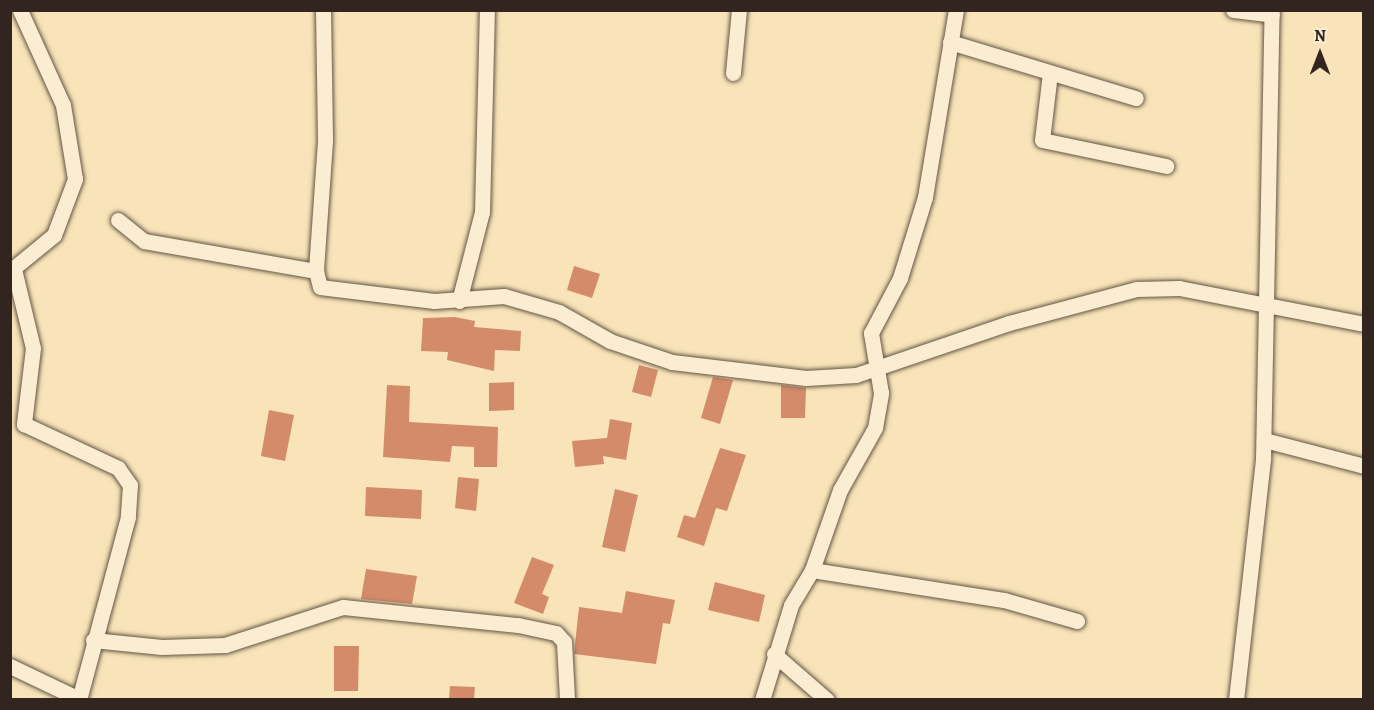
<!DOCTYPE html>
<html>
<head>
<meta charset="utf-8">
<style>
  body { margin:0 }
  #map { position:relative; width:1374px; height:710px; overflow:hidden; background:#f8e4b8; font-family:Alegreya,serif }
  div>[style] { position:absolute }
  .building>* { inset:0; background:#d38b6a }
  .roads { filter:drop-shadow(0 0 2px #645545) drop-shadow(0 0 2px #645545) }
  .minor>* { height:15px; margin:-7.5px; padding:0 7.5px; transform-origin:7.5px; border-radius:7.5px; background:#faedd1 }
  span { translate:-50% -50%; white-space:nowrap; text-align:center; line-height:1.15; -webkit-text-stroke:4.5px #faedd1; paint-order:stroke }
  .frame { position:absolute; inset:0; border:12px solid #32251f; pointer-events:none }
  .north { position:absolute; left:1290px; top:24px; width:60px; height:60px; -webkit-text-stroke:4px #faedd1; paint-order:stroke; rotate:0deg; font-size:16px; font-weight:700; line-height:24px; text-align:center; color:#32251f }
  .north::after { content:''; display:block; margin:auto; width:21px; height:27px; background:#32251f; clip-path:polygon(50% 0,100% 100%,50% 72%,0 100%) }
</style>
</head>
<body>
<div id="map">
  <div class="building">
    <i style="clip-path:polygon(574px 266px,600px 274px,592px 298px,567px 290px)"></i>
    <i style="clip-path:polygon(455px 317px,475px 321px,474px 327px,521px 331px,520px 351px,495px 350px,494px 371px,447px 360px,448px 352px,421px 351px,423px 318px)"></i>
    <i style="clip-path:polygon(639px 365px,658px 370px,651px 397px,632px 392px)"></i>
    <i style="clip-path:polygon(713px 377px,733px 380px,720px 424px,701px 418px)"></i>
    <i style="clip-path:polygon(514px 382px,514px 410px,489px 411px,489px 383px)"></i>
    <i style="clip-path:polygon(387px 385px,410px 386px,409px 422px,498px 427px,497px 467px,474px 467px,474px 447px,452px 446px,450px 462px,383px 457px)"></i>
    <i style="clip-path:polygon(781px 385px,806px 388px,805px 418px,781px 418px)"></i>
    <i style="clip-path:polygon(269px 410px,294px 415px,285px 461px,261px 456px)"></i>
    <i style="clip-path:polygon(610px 419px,632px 423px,626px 460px,603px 456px,604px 464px,575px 467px,572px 441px,607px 438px)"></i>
    <i style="clip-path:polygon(720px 448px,746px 455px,727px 511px,716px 508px,704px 546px,677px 537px,684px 515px,695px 518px)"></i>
    <i style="clip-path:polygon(458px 477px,479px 479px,476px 511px,455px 508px)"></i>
    <i style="clip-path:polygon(366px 487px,422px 490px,421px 519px,365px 516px)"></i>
    <i style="clip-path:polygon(615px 489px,638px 495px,625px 552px,602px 547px)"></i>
    <i style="clip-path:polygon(532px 557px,554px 565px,542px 594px,549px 597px,543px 614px,514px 603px)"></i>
    <i style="clip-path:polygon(366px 569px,417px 576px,412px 604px,361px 599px)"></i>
    <i style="clip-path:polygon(715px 582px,765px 595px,759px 622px,708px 610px)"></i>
    <i style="clip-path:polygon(626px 591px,675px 600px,670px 624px,663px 623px,656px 664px,574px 654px,579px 607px,622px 613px)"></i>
    <i style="clip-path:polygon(334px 646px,359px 646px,358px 691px,334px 691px)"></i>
    <i style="clip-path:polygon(450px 686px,475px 687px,474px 699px,449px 699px)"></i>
  </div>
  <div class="roads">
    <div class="minor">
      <i style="left:323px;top:10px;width:131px;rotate:89.1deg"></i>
      <i style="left:325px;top:141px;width:130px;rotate:94deg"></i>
      <i style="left:316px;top:271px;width:16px;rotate:76deg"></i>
      <i style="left:320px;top:287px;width:115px;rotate:7deg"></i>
      <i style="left:434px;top:301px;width:70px;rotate:-4.1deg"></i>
      <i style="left:504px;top:296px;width:57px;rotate:16.2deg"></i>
      <i style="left:559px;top:312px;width:59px;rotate:29.6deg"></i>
      <i style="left:610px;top:341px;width:65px;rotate:18.7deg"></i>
      <i style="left:672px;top:362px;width:135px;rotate:6.8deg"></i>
      <i style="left:806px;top:378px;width:50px;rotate:-3.4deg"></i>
      <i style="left:856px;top:375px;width:162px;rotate:-18.8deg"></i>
      <i style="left:1009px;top:323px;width:132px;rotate:-14.9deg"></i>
      <i style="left:1137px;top:289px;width:42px;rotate:-1.4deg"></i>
      <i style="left:1179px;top:288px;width:188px;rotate:11deg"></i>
      <i style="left:1233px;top:10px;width:39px;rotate:7deg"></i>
      <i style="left:950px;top:42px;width:194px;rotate:16.8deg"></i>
      <i style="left:733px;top:73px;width:63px;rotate:-84.6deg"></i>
      <i style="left:1050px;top:73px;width:67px;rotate:96.8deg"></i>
      <i style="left:1042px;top:140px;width:127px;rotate:11.8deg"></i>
      <i style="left:118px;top:220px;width:33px;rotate:39deg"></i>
      <i style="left:144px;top:241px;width:175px;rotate:9.9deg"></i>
      <i style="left:14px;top:269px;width:81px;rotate:76.5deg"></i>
      <i style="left:33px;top:348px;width:77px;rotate:96.8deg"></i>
      <i style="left:24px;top:424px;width:104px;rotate:25.1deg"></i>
      <i style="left:118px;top:468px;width:21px;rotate:55deg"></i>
      <i style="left:130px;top:485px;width:32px;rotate:94deg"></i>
      <i style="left:128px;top:517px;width:189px;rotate:105deg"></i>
      <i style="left:10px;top:271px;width:57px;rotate:-39.3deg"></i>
      <i style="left:54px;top:235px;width:60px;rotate:-69.4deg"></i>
      <i style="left:75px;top:179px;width:75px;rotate:-99.2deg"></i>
      <i style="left:63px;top:105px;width:104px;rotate:-114.4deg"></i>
      <i style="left:459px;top:301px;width:92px;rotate:-75.5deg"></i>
      <i style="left:482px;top:212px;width:202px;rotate:-88.6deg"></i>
      <i style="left:1264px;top:440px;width:103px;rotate:14.6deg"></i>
      <i style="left:812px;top:570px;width:194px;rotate:8.9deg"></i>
      <i style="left:1004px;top:600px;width:76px;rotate:16deg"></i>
      <i style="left:93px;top:640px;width:69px;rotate:5.8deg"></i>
      <i style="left:162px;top:647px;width:63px;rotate:-1.8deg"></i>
      <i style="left:225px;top:645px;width:124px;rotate:-17.9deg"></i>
      <i style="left:343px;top:607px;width:176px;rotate:5.9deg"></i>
      <i style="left:518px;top:625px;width:39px;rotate:12deg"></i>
      <i style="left:556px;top:633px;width:12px;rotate:48deg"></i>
      <i style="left:564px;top:642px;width:58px;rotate:87deg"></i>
      <i style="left:774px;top:654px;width:70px;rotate:41deg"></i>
      <i style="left:10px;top:666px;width:76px;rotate:25.6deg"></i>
      <i style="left:762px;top:700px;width:99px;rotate:-73deg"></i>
      <i style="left:791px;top:605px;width:41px;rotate:-59deg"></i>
      <i style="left:812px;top:570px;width:85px;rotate:-70.7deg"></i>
      <i style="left:840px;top:490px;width:71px;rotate:-60.6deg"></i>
      <i style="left:875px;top:428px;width:36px;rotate:-80deg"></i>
      <i style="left:881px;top:393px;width:61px;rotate:-99.5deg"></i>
      <i style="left:871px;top:333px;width:62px;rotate:-62.2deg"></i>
      <i style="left:900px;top:278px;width:85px;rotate:-72.8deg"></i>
      <i style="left:925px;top:197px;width:190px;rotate:-80.6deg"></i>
      <i style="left:1236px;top:700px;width:243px;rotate:-83.6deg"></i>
      <i style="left:1263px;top:459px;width:449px;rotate:-88.9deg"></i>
    </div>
  </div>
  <div class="frame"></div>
  <div class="north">N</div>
</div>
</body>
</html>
